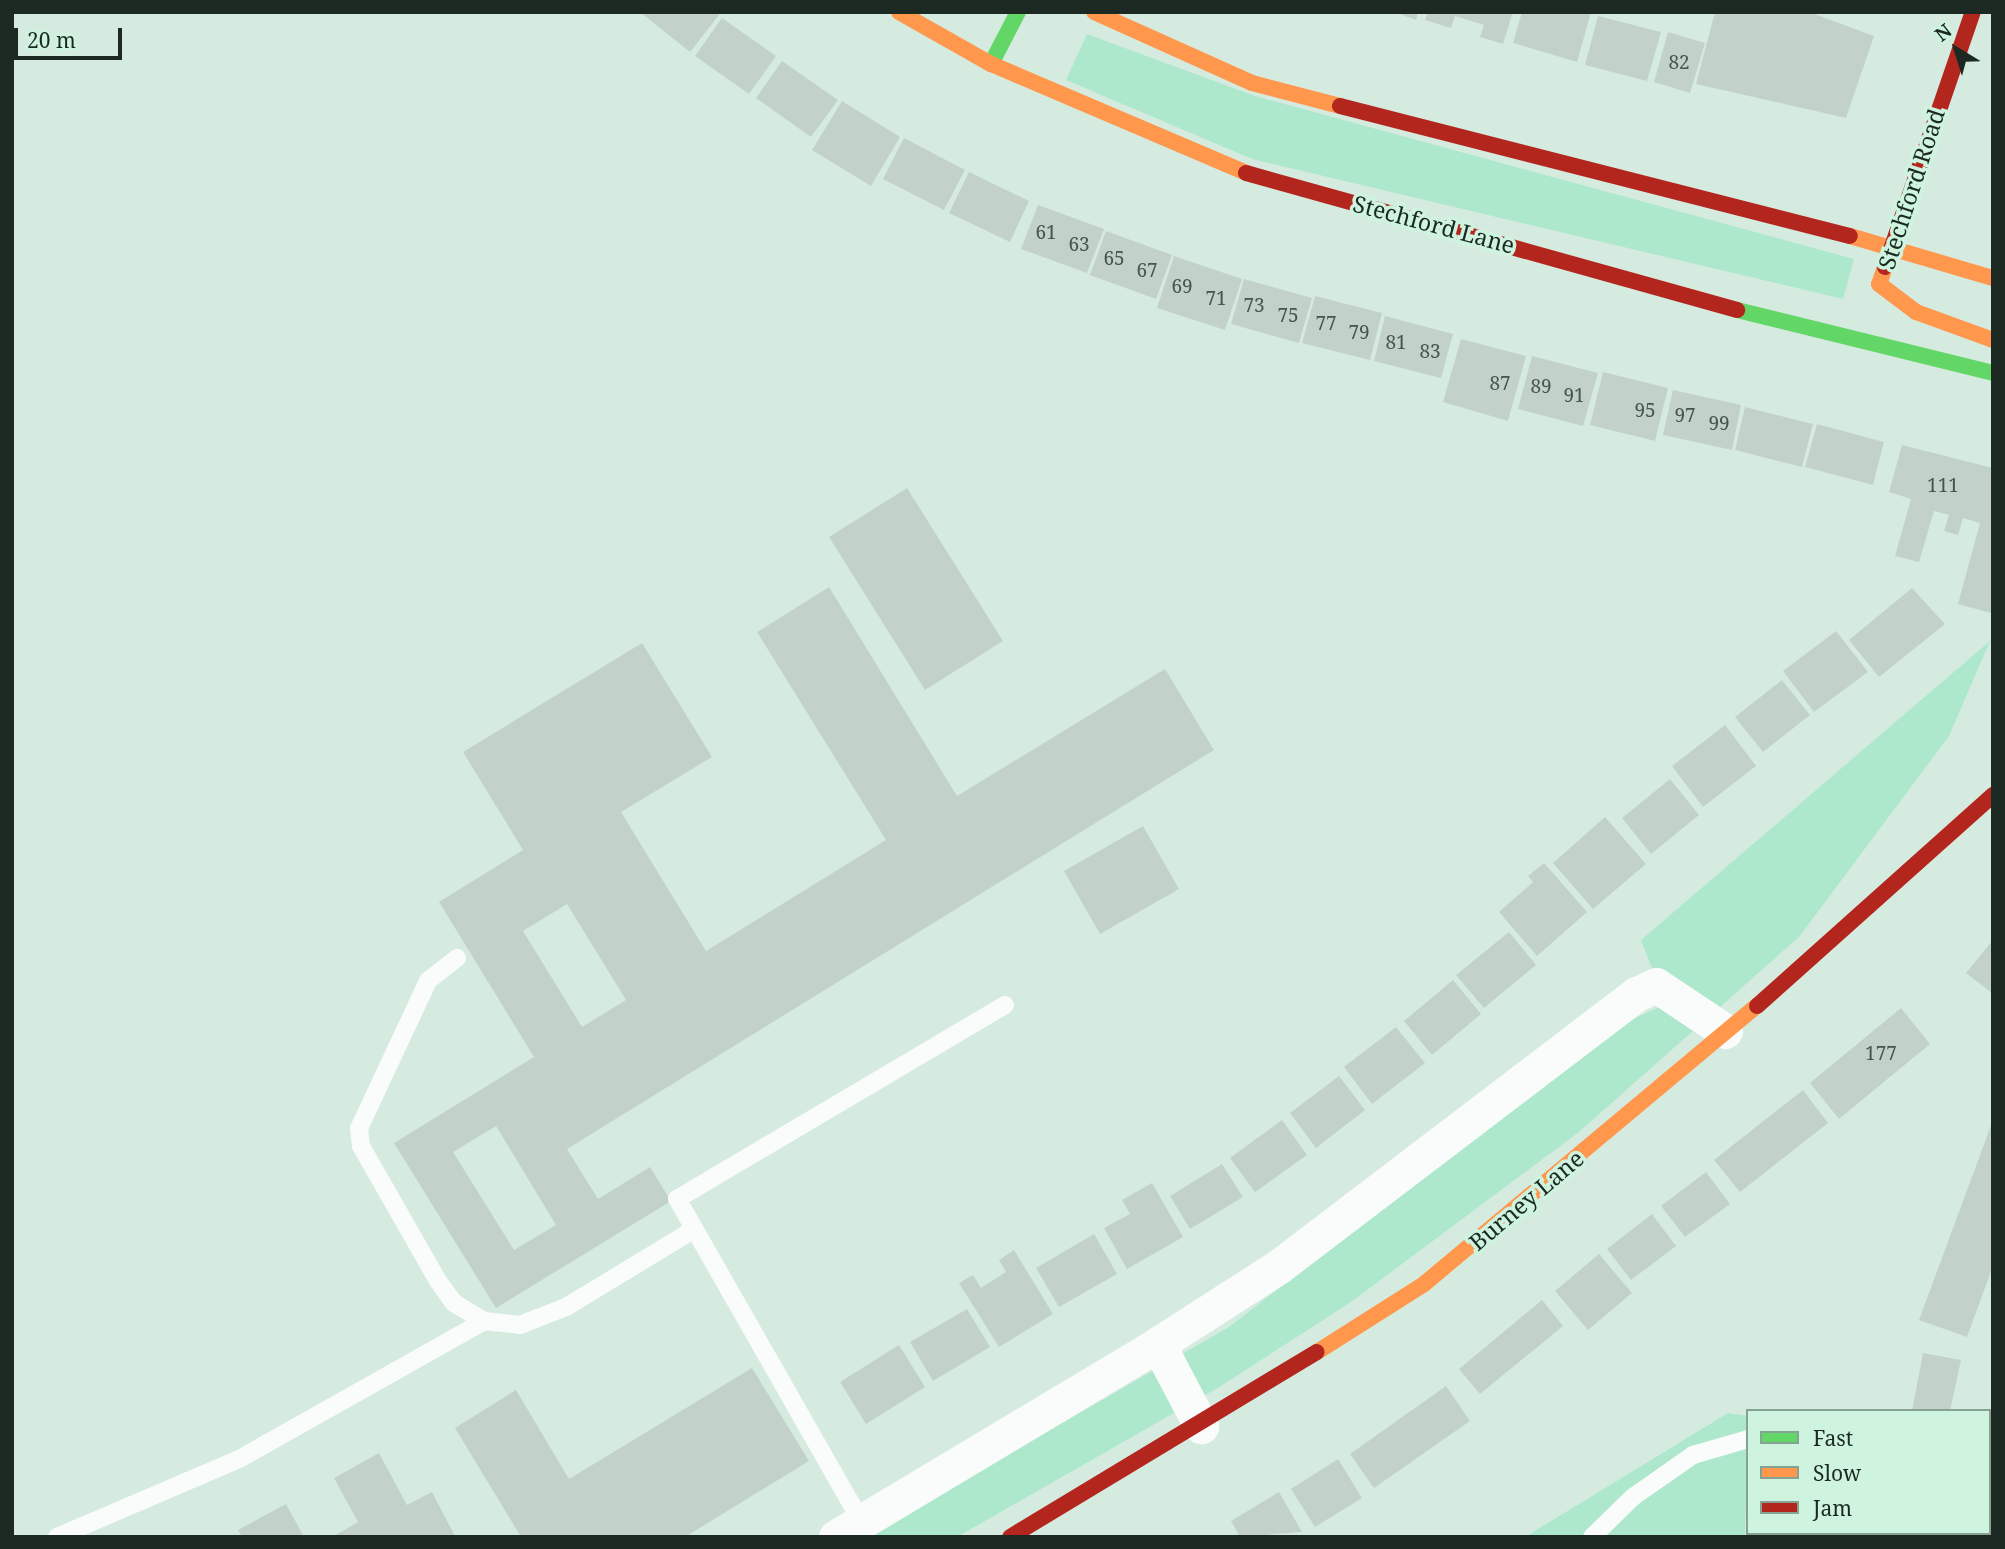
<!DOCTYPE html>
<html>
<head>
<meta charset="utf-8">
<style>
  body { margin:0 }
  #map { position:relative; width:2005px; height:1549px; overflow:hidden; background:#d6ebe0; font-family:"Noto Serif",serif }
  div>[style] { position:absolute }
  .green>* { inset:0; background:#ade8cc }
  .building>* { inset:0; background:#c2d2ca }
  .lane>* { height:18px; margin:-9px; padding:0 9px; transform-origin:9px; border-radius:9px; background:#f9fcfa }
  .street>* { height:35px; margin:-17.5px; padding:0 17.5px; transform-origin:17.5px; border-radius:17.5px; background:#f9fcfa }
  .fast>* { height:16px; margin:-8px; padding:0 8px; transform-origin:8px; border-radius:8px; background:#63d668 }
  .slow>* { height:16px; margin:-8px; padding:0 8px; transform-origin:8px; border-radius:8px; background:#ff974d }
  .jam>* { height:16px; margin:-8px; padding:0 8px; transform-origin:8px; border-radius:8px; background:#b3261e }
  span { translate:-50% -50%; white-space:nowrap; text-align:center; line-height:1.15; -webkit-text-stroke:7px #cef3df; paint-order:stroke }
  .number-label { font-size:19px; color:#46554e }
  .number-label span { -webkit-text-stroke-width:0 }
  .street-label { font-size:23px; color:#1b2922 }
  .frame { position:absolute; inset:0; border:14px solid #1b2922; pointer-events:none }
  .legend { position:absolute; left:1746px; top:1409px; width:245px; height:126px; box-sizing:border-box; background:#cef3df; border:2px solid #86a293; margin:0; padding:9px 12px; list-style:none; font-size:21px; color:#1b2922 }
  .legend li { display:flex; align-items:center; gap:14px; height:35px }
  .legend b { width:35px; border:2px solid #86a293 }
  .north { position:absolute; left:1921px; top:14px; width:70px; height:70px; -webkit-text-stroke:5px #cef3df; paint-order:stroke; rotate:322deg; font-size:19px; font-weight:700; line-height:28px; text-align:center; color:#1b2922 }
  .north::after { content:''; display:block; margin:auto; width:24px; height:32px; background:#1b2922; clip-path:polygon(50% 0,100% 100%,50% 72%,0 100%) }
  .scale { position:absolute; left:14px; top:28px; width:108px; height:32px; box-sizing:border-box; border:4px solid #1b2922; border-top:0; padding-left:9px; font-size:21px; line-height:24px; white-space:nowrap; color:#1b2922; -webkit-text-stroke:5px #cef3df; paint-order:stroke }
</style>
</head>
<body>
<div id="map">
  <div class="green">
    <i style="clip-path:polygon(1087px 34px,1255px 96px,1854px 259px,1843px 299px,1252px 159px,1066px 80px)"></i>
    <i style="clip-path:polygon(1990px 641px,1949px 736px,1799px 937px,1579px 1132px,1351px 1302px,1221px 1386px,957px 1537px,864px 1537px,1229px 1327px,1617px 1026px,1666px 1004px,1641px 940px)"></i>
    <i style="clip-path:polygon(1728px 1413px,1748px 1416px,1745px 1537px,1525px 1537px)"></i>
  </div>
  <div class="building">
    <i style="clip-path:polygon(640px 12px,715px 12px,719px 15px,690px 52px)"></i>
    <i style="clip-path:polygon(1394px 12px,1418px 12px,1416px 20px)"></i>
    <i style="clip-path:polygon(1428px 12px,1513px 12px,1503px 44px,1480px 37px,1484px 25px,1455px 16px,1451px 28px,1425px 20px)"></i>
    <i style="clip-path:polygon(1522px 12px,1591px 12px,1577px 62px,1513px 43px)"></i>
    <i style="clip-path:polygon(1715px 12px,1809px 12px,1874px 36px,1846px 118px,1696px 84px)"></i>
    <i style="clip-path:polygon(1598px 16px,1661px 32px,1647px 81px,1585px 65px)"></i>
    <i style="clip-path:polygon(722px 18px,776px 56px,749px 94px,695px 56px)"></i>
    <i style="clip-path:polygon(1668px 32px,1705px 43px,1690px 93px,1654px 82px)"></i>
    <i style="clip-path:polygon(782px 61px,838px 100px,811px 137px,756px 98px)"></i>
    <i style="clip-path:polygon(842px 101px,900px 137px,871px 186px,812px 150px)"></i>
    <i style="clip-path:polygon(904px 138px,965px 170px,944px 210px,883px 179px)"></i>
    <i style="clip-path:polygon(969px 172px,1029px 201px,1010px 242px,949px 213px)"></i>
    <i style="clip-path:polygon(1038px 205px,1104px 229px,1087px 273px,1021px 249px)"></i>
    <i style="clip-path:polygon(1106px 231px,1172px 255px,1156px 299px,1090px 275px)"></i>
    <i style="clip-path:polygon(1174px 256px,1242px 279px,1225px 330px,1157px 308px)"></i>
    <i style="clip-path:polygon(1244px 279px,1312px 298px,1299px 343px,1231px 324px)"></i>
    <i style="clip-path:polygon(1315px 296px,1382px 313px,1370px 360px,1302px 343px)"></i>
    <i style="clip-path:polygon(1385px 316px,1453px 334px,1441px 378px,1374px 361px)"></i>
    <i style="clip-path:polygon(1461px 339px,1526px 356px,1508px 421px,1443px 402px)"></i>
    <i style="clip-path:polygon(1532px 356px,1598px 373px,1583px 426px,1518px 409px)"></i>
    <i style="clip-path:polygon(1603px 372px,1668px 388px,1655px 441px,1590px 425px)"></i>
    <i style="clip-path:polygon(1673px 390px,1741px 405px,1732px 450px,1663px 435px)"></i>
    <i style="clip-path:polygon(1745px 407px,1813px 424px,1802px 467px,1735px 450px)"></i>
    <i style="clip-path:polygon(1817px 424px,1884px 442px,1873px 485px,1805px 467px)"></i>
    <i style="clip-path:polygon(1902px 445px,1993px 468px,1991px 613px,1958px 604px,1980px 523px,1963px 518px,1958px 535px,1944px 531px,1949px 515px,1934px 511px,1919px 562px,1895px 556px,1911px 499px,1889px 492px)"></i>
    <i style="clip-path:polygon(907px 488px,1003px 641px,925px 690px,829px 537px)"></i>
    <i style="clip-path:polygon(evenodd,829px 587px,957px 796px,1165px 669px,1214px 750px,567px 1149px,598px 1199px,650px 1167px,671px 1201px,496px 1308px,394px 1143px,534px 1057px,439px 902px,523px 850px,463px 752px,642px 643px,712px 757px,621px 812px,706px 951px,886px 840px,757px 632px,829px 587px,567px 904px,626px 1000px,582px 1027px,523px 931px,567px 904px,829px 587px,496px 1126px,556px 1225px,514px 1250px,453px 1152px,496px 1126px)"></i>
    <i style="clip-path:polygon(1912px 588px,1945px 624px,1879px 677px,1849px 640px)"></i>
    <i style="clip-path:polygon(1836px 631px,1868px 672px,1814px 712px,1783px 671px)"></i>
    <i style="clip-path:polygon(1782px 680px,1810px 715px,1763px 752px,1735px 717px)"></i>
    <i style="clip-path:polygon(1725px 725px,1756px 766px,1703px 807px,1672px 766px)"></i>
    <i style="clip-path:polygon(1670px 779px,1699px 815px,1651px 854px,1622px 818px)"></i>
    <i style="clip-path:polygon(1605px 817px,1646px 864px,1593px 909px,1553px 863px)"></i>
    <i style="clip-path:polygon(1143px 826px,1179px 889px,1100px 934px,1064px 871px)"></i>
    <i style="clip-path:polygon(1544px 863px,1587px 912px,1537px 956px,1499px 912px,1533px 882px,1528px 876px)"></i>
    <i style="clip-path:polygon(1509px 932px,1536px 965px,1484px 1008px,1456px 975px)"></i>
    <i style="clip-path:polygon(1993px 940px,1993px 994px,1966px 973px)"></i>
    <i style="clip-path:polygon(1453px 980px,1481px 1014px,1432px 1055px,1404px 1021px)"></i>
    <i style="clip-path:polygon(1901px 1008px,1930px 1044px,1839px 1119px,1810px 1083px)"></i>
    <i style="clip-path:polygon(1396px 1027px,1425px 1063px,1372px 1104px,1344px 1067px)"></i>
    <i style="clip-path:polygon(1339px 1076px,1365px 1110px,1316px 1148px,1290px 1113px)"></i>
    <i style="clip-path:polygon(1803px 1090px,1828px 1123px,1740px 1192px,1714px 1160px)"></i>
    <i style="clip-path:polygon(1282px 1120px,1307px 1155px,1255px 1192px,1230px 1158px)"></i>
    <i style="clip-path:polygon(1993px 1120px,1993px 1266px,1967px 1337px,1919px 1320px)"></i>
    <i style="clip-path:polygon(1222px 1164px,1243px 1197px,1190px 1229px,1170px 1196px)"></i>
    <i style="clip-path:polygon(1706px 1172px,1730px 1204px,1685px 1237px,1661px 1206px)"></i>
    <i style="clip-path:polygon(1152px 1183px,1183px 1237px,1127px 1269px,1104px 1228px,1130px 1214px,1122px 1200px)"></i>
    <i style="clip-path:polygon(1652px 1214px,1676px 1246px,1631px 1280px,1607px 1249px)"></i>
    <i style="clip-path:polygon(1094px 1234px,1117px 1274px,1059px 1307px,1036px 1268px)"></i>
    <i style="clip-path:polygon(1014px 1250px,1053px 1314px,999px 1347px,959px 1283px,973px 1275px,981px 1288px,1006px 1272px,999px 1260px)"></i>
    <i style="clip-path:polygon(1599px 1254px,1632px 1293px,1588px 1330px,1555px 1291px)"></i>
    <i style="clip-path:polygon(1542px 1300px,1563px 1326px,1480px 1394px,1459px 1369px)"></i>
    <i style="clip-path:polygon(967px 1309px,990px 1347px,933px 1381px,910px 1342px)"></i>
    <i style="clip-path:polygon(899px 1345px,925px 1387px,866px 1424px,840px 1382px)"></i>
    <i style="clip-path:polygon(1923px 1353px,1961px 1360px,1950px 1411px,1912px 1411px)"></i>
    <i style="clip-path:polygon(752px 1368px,809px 1461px,685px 1537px,521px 1537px,455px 1428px,516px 1390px,569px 1479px)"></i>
    <i style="clip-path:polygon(1446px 1386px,1470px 1421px,1374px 1488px,1350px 1454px)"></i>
    <i style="clip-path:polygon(379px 1453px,407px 1505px,432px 1492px,455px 1536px,332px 1537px,358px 1522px,334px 1478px)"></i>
    <i style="clip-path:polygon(1338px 1459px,1362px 1498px,1315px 1527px,1291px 1489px)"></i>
    <i style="clip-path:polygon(1279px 1492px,1302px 1532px,1240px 1537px,1231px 1521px)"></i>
    <i style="clip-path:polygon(286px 1504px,304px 1537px,242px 1537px,238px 1530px)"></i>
  </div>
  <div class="lane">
    <i style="left:457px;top:958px;width:37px;rotate:142deg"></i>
    <i style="left:428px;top:981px;width:162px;rotate:115.1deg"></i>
    <i style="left:359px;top:1128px;width:18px;rotate:84deg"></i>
    <i style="left:361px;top:1146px;width:155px;rotate:60.3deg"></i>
    <i style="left:438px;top:1281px;width:27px;rotate:54deg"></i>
    <i style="left:454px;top:1303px;width:35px;rotate:31deg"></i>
    <i style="left:1989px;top:1487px;width:4px"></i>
    <i style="left:861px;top:1521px;width:371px;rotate:-119.7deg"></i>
    <i style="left:677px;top:1199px;width:381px;rotate:-30.6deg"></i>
    <i style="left:57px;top:1537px;width:200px;rotate:-23.2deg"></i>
    <i style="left:241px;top:1458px;width:279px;rotate:-29.4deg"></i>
    <i style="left:484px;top:1321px;width:36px;rotate:6deg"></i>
    <i style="left:520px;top:1325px;width:49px;rotate:-21.4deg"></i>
    <i style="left:566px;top:1307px;width:149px;rotate:-31.2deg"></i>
    <i style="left:1592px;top:1537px;width:57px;rotate:-44.3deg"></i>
    <i style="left:1633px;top:1497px;width:73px;rotate:-35deg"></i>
    <i style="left:1693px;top:1455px;width:57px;rotate:-16.2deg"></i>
  </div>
  <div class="street">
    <i style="left:1158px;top:1344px;width:143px;rotate:-32.7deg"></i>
    <i style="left:1278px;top:1267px;width:451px;rotate:-37.3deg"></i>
    <i style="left:1637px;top:994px;width:21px;rotate:-25deg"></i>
    <i style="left:1656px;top:985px;width:83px;rotate:33.7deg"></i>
    <i style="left:836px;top:1537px;width:375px;rotate:-30.9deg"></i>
    <i style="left:1158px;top:1344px;width:93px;rotate:62.3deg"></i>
  </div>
  <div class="fast">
    <i style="left:991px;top:64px;width:59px;rotate:-62.6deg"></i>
    <i style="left:1737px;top:310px;width:264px;rotate:13.8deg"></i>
  </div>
  <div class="slow">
    <i style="left:899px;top:12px;width:106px;rotate:29.5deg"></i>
    <i style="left:991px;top:64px;width:277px;rotate:23.1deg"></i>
    <i style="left:1094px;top:12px;width:173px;rotate:24.2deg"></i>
    <i style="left:1252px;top:83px;width:91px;rotate:14.6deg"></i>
    <i style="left:1850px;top:236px;width:149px;rotate:16.4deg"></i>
    <i style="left:1885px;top:267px;width:18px;rotate:109deg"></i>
    <i style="left:1879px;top:284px;width:46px;rotate:37.1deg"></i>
    <i style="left:1916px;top:312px;width:82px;rotate:20deg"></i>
    <i style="left:1317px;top:1352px;width:127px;rotate:-32.4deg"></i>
    <i style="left:1424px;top:1284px;width:434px;rotate:-39.9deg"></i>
  </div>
  <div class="jam">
    <i style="left:1340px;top:106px;width:526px;rotate:14.3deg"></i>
    <i style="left:1246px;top:173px;width:510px;rotate:15.59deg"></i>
    <i style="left:1885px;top:267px;width:270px;rotate:-71deg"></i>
    <i style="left:1757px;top:1006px;width:317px;rotate:-41.8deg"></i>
    <i style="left:1010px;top:1537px;width:358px;rotate:-31.1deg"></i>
  </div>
  <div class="number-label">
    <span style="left:1679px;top:63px">82</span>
    <span style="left:1046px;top:233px">61</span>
    <span style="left:1079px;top:245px">63</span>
    <span style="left:1114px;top:259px">65</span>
    <span style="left:1147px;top:271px">67</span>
    <span style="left:1182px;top:287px">69</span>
    <span style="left:1216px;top:299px">71</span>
    <span style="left:1254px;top:306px">73</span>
    <span style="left:1288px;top:316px">75</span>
    <span style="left:1326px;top:324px">77</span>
    <span style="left:1359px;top:333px">79</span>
    <span style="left:1396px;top:343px">81</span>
    <span style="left:1430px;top:352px">83</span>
    <span style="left:1500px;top:384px">87</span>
    <span style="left:1541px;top:387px">89</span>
    <span style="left:1574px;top:396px">91</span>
    <span style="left:1645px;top:411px">95</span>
    <span style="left:1685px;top:416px">97</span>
    <span style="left:1719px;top:424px">99</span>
    <span style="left:1943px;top:486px">111</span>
    <span style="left:1881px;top:1054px">177</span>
  </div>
  <div class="street-label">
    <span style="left:1911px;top:189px;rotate:-72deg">Stechford Road</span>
    <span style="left:1434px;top:224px;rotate:15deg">Stechford Lane</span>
    <span style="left:1526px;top:1200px;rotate:-40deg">Burney Lane</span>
  </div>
  <div class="frame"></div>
  <ul class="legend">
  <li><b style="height:9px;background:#63d668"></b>Fast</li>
  <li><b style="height:9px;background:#ff974d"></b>Slow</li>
  <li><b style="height:9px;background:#b3261e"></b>Jam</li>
  </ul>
  <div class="north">N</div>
  <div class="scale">20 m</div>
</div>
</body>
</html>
